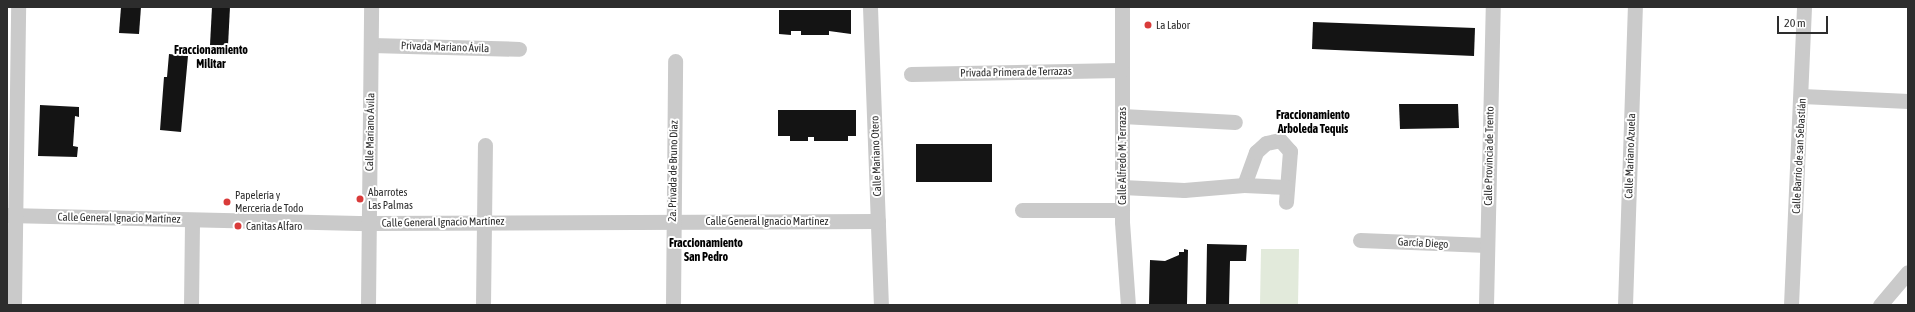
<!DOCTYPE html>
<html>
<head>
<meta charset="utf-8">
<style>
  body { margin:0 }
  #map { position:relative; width:1915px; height:312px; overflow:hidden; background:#fff; font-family:"Asap Condensed",sans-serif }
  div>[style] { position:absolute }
  .green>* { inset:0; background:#e2eadb }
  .building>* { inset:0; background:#141414 }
  .street>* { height:15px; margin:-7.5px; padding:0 7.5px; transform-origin:7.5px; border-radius:7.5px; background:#cacaca }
  .dots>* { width:11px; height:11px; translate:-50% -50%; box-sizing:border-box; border:2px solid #fff; border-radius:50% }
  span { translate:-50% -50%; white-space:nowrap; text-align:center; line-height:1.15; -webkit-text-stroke:4px #fff; paint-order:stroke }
  .poi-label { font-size:11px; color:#2d2d2d }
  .left { translate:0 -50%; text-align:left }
  .street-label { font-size:11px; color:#2d2d2d }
  .neighbourhood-label { font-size:12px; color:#000; font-weight:700 }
  .frame { position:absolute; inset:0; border:8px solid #2d2d2d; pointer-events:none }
  .scale { position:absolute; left:1777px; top:16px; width:51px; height:18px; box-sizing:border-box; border:2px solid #2d2d2d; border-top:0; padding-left:5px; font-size:12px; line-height:14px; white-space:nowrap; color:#2d2d2d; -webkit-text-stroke:3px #fff; paint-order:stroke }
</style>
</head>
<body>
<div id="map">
  <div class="green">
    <i style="clip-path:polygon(1261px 249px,1299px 249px,1298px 305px,1260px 305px)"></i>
  </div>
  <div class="building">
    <i style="clip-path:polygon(121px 7px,141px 7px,139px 34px,119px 33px)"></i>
    <i style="clip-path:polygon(212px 7px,230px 7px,228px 46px,210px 45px)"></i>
    <i style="clip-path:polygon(779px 10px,851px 10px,851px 34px,829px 31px,829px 35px,801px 35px,801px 31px,791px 31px,791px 35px,779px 34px)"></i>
    <i style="clip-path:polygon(1313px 22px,1475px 28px,1474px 56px,1312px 49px)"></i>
    <i style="clip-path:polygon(169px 54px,188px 56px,181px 132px,160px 130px,164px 77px,167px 77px)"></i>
    <i style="clip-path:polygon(1399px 104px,1458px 104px,1459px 128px,1400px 129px)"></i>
    <i style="clip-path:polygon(40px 105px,79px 107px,79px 117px,75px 116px,73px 146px,78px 147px,77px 157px,38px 156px)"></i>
    <i style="clip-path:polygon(778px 110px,856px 110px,856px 136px,848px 136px,848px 141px,814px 141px,814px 137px,808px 137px,808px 141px,790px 141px,790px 136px,778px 136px)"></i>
    <i style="clip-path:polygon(916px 144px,992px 144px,992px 182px,916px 182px)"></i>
    <i style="clip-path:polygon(1207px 244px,1247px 245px,1246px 261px,1230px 261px,1229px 305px,1206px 305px)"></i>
    <i style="clip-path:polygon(1184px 249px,1188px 250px,1187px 305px,1149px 304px,1150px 260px,1165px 261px,1179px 255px,1179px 252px,1184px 252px)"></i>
  </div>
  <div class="street">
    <i style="left:870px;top:7px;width:298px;rotate:87.9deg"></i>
    <i style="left:1122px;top:7px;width:215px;rotate:90deg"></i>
    <i style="left:1122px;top:222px;width:83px;rotate:85.9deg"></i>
    <i style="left:371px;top:45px;width:148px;rotate:1.5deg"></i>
    <i style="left:911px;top:74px;width:210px;rotate:-1.1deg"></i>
    <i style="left:1802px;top:96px;width:106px;rotate:2.7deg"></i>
    <i style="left:1122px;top:116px;width:113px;rotate:3deg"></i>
    <i style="left:1244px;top:185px;width:35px;rotate:-70deg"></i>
    <i style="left:1256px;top:152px;width:13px;rotate:-42deg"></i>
    <i style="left:1266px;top:143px;width:14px;rotate:-12deg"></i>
    <i style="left:1280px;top:140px;width:15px;rotate:48deg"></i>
    <i style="left:1290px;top:151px;width:51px;rotate:94.5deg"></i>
    <i style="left:1122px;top:187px;width:62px;rotate:2.8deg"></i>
    <i style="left:1184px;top:190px;width:60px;rotate:-4.8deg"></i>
    <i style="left:1244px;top:185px;width:43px;rotate:2.7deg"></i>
    <i style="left:1022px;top:210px;width:100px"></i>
    <i style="left:7px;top:215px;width:362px;rotate:1.3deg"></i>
    <i style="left:369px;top:223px;width:509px;rotate:-0.23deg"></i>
    <i style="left:1360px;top:240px;width:127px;rotate:2.3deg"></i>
    <i style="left:14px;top:305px;width:298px;rotate:-89.2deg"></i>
    <i style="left:191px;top:305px;width:85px;rotate:-89.3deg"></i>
    <i style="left:368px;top:305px;width:298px;rotate:-89.4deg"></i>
    <i style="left:483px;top:305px;width:160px;rotate:-89.3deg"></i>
    <i style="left:673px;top:305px;width:244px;rotate:-89.5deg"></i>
    <i style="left:1486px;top:305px;width:298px;rotate:-88.7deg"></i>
    <i style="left:1625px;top:305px;width:298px;rotate:-88.1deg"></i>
    <i style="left:1791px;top:305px;width:298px;rotate:-87.5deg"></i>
    <i style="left:1880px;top:305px;width:43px;rotate:-49.7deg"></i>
  </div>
  <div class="dots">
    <i style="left:1148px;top:25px;background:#d93b3a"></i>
    <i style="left:360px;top:199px;background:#d93b3a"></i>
    <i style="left:227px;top:202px;background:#d93b3a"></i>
    <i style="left:238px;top:226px;background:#d93b3a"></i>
  </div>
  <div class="poi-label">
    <span class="left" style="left:1156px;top:25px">La Labor</span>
    <span class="left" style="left:368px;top:199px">Abarrotes<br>Las Palmas</span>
    <span class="left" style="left:235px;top:202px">Papelería y<br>Merceria de Todo</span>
    <span class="left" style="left:246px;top:226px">Canitas Alfaro</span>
  </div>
  <div class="street-label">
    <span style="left:445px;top:47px;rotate:2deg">Privada Mariano Ávila</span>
    <span style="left:1016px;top:72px;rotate:-1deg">Privada Primera de Terrazas</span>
    <span style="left:370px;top:132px;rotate:-89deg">Calle Mariano Ávila</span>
    <span style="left:876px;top:156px;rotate:-92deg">Calle Mariano Otero</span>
    <span style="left:1122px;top:156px;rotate:-90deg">Calle Alfredo M. Terrazas</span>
    <span style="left:1489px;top:156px;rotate:-89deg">Calle Provincia de Trento</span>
    <span style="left:1630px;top:156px;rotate:-88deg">Calle Mariano Azuela</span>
    <span style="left:1799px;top:156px;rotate:-87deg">Calle Barrio de san Sebastián</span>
    <span style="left:673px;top:171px;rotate:-89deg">2a. Privada de Bruno Díaz</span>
    <span style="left:119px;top:218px;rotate:1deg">Calle General Ignacio Martínez</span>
    <span style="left:767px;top:221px">Calle General Ignacio Martínez</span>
    <span style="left:443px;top:222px;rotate:-1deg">Calle General Ignacio Martínez</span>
    <span style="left:1423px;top:243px;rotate:3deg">García Diego</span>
  </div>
  <div class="neighbourhood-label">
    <span style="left:211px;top:58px">Fraccionamiento<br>Militar</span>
    <span style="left:1313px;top:123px">Fraccionamiento<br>Arboleda Tequis</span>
    <span style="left:706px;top:251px">Fraccionamiento<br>San Pedro</span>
  </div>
  <div class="frame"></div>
  <div class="scale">20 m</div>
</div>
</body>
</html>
